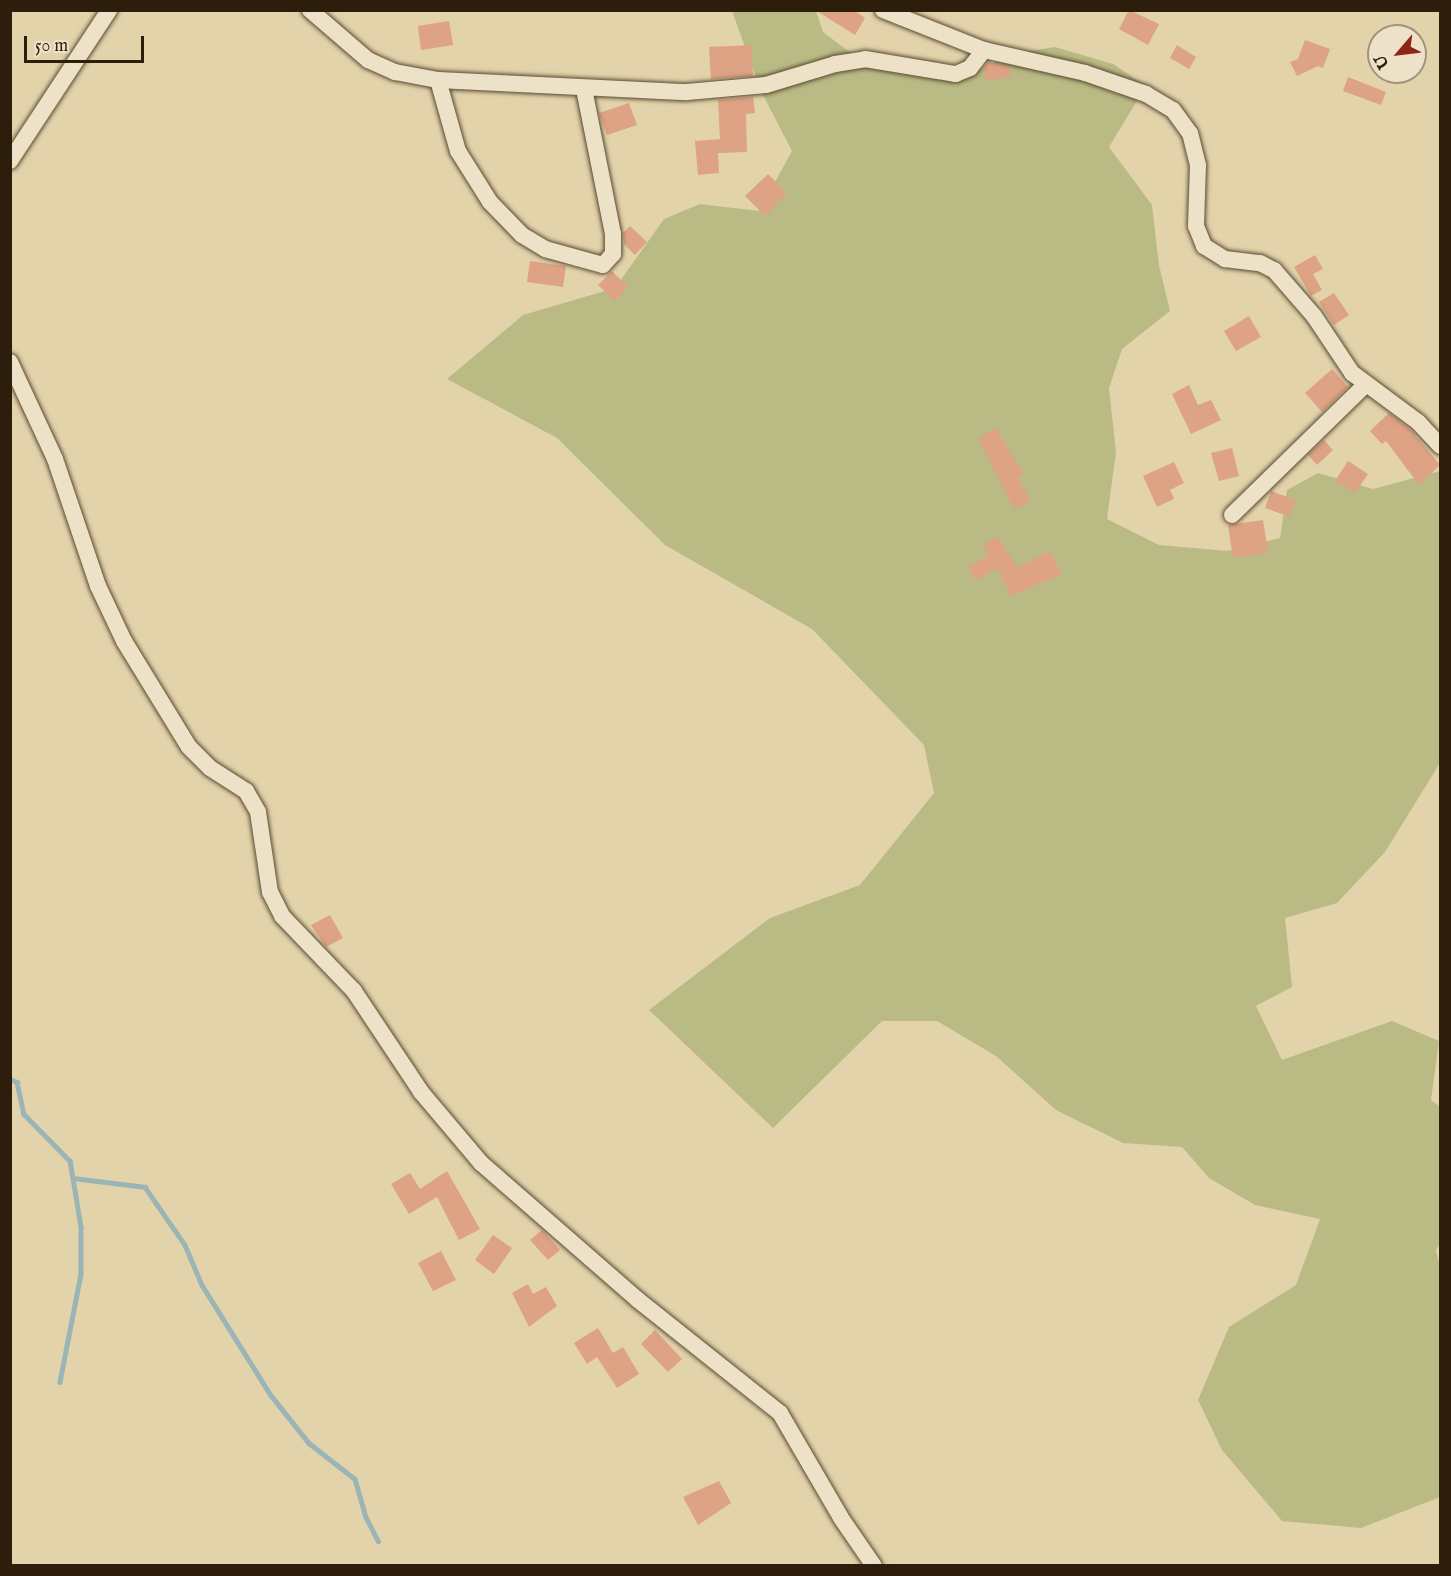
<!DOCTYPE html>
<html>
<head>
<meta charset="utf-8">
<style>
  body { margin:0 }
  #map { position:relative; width:1451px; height:1576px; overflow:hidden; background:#e3d3aa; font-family:"IM FELL English",serif }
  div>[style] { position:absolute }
  .green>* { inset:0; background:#babb84 }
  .stream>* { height:4.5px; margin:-2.25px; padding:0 2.25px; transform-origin:2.25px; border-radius:2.25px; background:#9bb4b5 }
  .building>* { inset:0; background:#dea284 }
  .roads { filter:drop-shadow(0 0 2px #5a4b34) drop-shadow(0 0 2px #5a4b34) }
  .minor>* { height:16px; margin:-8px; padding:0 8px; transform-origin:8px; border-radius:8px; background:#ede2c8 }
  span { translate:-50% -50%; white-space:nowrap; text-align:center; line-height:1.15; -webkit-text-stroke:5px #ede2c8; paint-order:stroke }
  .frame { position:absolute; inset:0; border:12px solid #2d1e0c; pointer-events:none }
  .north { position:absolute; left:1367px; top:24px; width:60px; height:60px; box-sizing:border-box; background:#ede2c8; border:2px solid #a0947d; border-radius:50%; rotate:242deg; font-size:16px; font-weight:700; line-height:24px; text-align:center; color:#2d1e0c }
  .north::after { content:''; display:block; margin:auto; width:21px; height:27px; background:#8f2418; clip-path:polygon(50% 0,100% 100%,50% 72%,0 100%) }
  .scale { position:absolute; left:24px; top:36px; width:120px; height:27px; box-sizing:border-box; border:3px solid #2d1e0c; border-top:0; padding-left:8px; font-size:18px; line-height:21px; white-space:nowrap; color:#2d1e0c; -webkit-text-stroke:4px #ede2c8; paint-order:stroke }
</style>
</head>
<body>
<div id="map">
  <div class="green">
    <i style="clip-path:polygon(732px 11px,816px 11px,823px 32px,868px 66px,963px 77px,1016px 53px,1055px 47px,1113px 64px,1146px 86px,1109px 147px,1152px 205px,1159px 265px,1170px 311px,1122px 349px,1109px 388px,1116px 452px,1107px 519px,1159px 545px,1228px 551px,1280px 538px,1287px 490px,1318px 473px,1373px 489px,1440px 471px,1440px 763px,1385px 852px,1337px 903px,1285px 918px,1292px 987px,1256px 1006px,1282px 1060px,1392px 1021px,1439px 1041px,1431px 1100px,1440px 1107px,1440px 1243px,1436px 1250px,1440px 1267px,1440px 1497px,1361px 1528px,1282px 1521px,1222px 1450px,1198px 1400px,1229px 1327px,1296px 1285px,1320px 1219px,1255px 1205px,1209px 1178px,1182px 1147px,1123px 1143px,1056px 1110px,996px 1056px,937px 1021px,882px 1021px,773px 1128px,649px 1010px,770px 918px,860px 885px,934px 793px,924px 745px,812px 629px,665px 545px,557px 438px,447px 379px,523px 315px,615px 288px,664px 219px,700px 204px,759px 211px,792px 151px,761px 91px)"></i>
  </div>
  <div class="stream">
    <i style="left:10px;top:1079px;width:8px;rotate:23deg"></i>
    <i style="left:17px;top:1082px;width:33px;rotate:78deg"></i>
    <i style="left:24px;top:1114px;width:66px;rotate:45.6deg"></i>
    <i style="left:70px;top:1161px;width:17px;rotate:80deg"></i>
    <i style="left:73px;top:1178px;width:50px;rotate:80.7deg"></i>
    <i style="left:81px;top:1227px;width:47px;rotate:90deg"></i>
    <i style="left:81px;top:1274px;width:110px;rotate:101deg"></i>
    <i style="left:73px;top:1178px;width:73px;rotate:7.1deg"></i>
    <i style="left:145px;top:1187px;width:70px;rotate:55.4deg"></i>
    <i style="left:185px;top:1245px;width:43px;rotate:67deg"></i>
    <i style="left:202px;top:1285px;width:128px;rotate:58deg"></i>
    <i style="left:270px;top:1394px;width:63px;rotate:51.5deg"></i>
    <i style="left:309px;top:1443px;width:58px;rotate:38deg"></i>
    <i style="left:355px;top:1479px;width:40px;rotate:74deg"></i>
    <i style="left:366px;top:1517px;width:27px;rotate:63deg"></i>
  </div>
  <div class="building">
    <i style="clip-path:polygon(815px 10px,854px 10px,865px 18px,855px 35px)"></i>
    <i style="clip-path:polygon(1129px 10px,1159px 24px,1148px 45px,1119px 29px)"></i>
    <i style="clip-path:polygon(449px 21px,453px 45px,421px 50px,418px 26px)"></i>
    <i style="clip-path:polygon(1305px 40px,1330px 49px,1323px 68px,1318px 66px,1297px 76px,1290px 62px,1298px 59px)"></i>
    <i style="clip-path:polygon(752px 45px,753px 76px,711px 79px,709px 47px)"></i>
    <i style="clip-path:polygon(1177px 45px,1196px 57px,1189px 69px,1170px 58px)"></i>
    <i style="clip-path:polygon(988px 62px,1009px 66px,1011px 77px,986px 81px,984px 67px)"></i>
    <i style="clip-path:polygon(1348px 77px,1386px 92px,1381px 105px,1343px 91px)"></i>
    <i style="clip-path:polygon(753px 97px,755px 113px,746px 114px,747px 152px,718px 153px,719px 173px,698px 175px,695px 141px,720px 139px,718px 100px)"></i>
    <i style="clip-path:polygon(629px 103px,637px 125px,607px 135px,599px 113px)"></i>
    <i style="clip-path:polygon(768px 174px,787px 193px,765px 216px,745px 196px)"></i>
    <i style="clip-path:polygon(630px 226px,647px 242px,635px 255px,624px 244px,623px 233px)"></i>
    <i style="clip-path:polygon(1315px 255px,1323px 269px,1313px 274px,1322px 290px,1311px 296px,1294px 267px)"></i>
    <i style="clip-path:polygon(530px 261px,566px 266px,563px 287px,527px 282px)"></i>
    <i style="clip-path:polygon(612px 271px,628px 287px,615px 301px,598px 285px)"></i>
    <i style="clip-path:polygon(1334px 293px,1349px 315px,1334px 325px,1319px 302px)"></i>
    <i style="clip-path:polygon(1249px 316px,1261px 337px,1236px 351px,1224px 331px)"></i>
    <i style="clip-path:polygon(1332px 369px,1348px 387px,1322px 412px,1305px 393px)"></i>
    <i style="clip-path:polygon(1189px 385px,1198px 405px,1211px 400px,1221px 420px,1191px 434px,1172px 394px)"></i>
    <i style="clip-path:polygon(1389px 413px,1411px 430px,1440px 465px,1419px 485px,1386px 441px,1382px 444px,1370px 431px)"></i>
    <i style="clip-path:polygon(996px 428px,1024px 475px,1018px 478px,1030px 501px,1014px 509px,978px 438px)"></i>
    <i style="clip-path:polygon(1324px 440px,1333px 450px,1317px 465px,1308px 455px)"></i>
    <i style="clip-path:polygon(1232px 448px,1239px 476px,1219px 481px,1211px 453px)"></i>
    <i style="clip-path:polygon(1348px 461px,1368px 474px,1355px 493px,1335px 481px)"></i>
    <i style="clip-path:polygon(1174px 462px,1184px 483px,1170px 490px,1174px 499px,1157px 507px,1143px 476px)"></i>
    <i style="clip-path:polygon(1271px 491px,1296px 500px,1290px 517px,1265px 508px)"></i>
    <i style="clip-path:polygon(1263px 520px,1268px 552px,1233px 558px,1228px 525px)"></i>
    <i style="clip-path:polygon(997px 536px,1018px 568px,1050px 551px,1062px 574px,1011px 596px,997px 568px,976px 581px,968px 568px,989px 555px,983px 546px)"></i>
    <i style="clip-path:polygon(330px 915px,343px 938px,326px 947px,311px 925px)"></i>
    <i style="clip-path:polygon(447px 1171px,480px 1229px,459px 1240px,437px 1197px,409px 1214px,391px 1184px,410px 1173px,420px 1189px)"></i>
    <i style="clip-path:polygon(542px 1230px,560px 1250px,548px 1260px,530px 1240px)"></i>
    <i style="clip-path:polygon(493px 1235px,512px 1248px,494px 1274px,475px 1260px)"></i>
    <i style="clip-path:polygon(441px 1251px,456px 1280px,433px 1291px,418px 1263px)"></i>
    <i style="clip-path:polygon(528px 1284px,533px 1294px,546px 1287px,557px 1306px,529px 1327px,512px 1293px)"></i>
    <i style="clip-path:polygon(598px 1328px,613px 1353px,623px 1347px,639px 1374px,617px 1388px,597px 1357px,587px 1364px,574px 1343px)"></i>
    <i style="clip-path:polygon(655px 1330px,682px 1359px,668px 1372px,641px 1344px)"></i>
    <i style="clip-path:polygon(719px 1481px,731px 1503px,698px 1525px,683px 1497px)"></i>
  </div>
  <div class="roads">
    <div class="minor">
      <i style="left:310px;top:10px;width:77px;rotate:40.8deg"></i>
      <i style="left:368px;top:60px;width:30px;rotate:24deg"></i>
      <i style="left:395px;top:72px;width:44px;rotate:10.5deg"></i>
      <i style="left:438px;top:80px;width:249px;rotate:2.8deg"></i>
      <i style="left:687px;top:92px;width:79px;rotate:-5.1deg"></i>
      <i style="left:766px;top:85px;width:72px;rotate:-16.9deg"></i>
      <i style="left:835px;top:64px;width:30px;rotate:-9deg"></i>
      <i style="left:865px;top:59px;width:92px;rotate:9.4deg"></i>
      <i style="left:956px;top:74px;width:15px;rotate:-23deg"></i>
      <i style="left:970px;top:68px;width:23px;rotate:-52deg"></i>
      <i style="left:984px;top:50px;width:104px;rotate:12.8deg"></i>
      <i style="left:1085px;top:73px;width:65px;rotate:19deg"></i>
      <i style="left:1146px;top:94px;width:31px;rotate:31deg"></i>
      <i style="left:1173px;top:110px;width:29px;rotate:54deg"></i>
      <i style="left:1190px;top:133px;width:33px;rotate:76deg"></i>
      <i style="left:1198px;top:165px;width:61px;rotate:91.9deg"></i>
      <i style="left:1196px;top:226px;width:22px;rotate:68deg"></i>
      <i style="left:1204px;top:246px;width:25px;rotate:32deg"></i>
      <i style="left:1225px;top:259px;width:35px;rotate:7deg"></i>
      <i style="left:1260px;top:263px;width:16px;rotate:27deg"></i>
      <i style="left:1274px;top:270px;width:61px;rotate:49deg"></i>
      <i style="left:1314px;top:316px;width:69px;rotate:56.3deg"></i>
      <i style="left:1352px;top:373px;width:82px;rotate:36.6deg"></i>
      <i style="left:1418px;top:422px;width:33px;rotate:47deg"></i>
      <i style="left:883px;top:10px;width:109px;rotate:21.6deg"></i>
      <i style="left:438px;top:80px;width:74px;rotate:74.3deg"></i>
      <i style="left:458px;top:151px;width:60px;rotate:57.9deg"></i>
      <i style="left:490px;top:202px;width:46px;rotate:45.9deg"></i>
      <i style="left:522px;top:235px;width:27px;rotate:31deg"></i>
      <i style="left:545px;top:249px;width:60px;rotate:15.4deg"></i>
      <i style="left:603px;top:265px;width:15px;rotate:-48deg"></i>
      <i style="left:613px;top:254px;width:20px;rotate:-90deg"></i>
      <i style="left:613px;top:234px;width:148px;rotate:-101.3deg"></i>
      <i style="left:10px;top:161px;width:181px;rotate:-56.7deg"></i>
      <i style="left:10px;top:362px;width:107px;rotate:65.1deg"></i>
      <i style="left:55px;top:459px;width:134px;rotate:71.3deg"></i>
      <i style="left:98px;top:586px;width:61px;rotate:64.7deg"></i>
      <i style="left:124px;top:641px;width:124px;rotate:58.5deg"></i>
      <i style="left:189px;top:747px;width:30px;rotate:45deg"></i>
      <i style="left:210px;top:768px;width:43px;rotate:32.6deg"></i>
      <i style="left:246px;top:791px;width:24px;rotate:60deg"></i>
      <i style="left:258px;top:812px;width:81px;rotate:81.5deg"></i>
      <i style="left:270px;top:892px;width:27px;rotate:63deg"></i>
      <i style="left:282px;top:916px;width:104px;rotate:46.2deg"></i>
      <i style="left:354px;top:991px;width:121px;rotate:56.4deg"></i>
      <i style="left:421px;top:1092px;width:93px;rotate:49.8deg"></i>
      <i style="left:481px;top:1163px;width:208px;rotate:41.1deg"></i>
      <i style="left:638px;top:1300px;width:181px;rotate:38.5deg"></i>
      <i style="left:780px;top:1413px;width:121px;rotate:59.8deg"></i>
      <i style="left:841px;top:1518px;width:58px;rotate:55.5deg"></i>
      <i style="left:1232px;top:515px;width:186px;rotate:-44.3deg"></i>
    </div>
  </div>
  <div class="frame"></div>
  <div class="north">U</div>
  <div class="scale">50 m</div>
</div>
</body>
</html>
